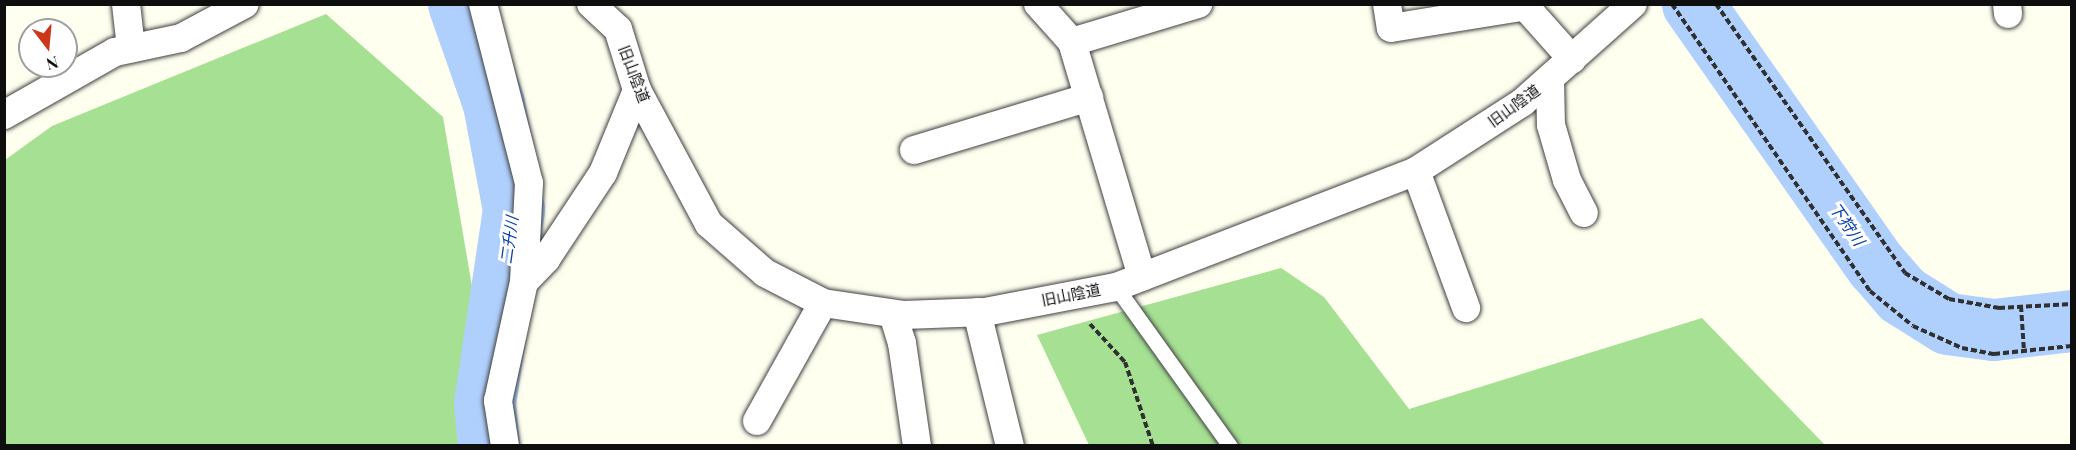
<!DOCTYPE html>
<html>
<head>
<meta charset="utf-8">
<style>
  body { margin:0 }
  #map { position:relative; width:2076px; height:450px; overflow:hidden; background:#fffff0; font-family:"Playfair Display","Noto Sans JP",serif }
  div>[style] { position:absolute }
  .forest>* { inset:0; background:#a5e093 }
  .river>* { height:62px; margin:-31px; padding:0 31px; transform-origin:31px; border-radius:31px; background:#afcffc }
  .path>* { height:4px; margin-top:-2px; transform-origin:0; background:repeating-linear-gradient(90deg,#303030 0 6px,transparent 0 9px) }
  .roads { filter:drop-shadow(0 0 2px #414141) drop-shadow(0 0 2px #414141) }
  .lane>* { height:15px; margin:-7.5px; padding:0 7.5px; transform-origin:7.5px; border-radius:7.5px; background:#fff }
  .street>* { height:28px; margin:-14px; padding:0 14px; transform-origin:14px; border-radius:14px; background:#fff }
  span { translate:-50% -50%; white-space:nowrap; text-align:center; line-height:1.15; -webkit-text-stroke:6px #fff; paint-order:stroke }
  .street-label { font-size:15px; color:#0e0e0e }
  .water-label { font-size:16px; color:#0b44ad; font-style:italic }
  .frame { position:absolute; inset:0; border:6px solid #0e0e0e; pointer-events:none }
  .north { position:absolute; left:18px; top:18px; width:60px; height:60px; box-sizing:border-box; background:#fff; border:2px solid #9f9f9f; border-radius:50%; rotate:164deg; font-size:16px; font-weight:700; line-height:24px; text-align:center; color:#0e0e0e }
  .north::after { content:''; display:block; margin:auto; width:21px; height:27px; background:#cc3619; clip-path:polygon(50% 0,100% 100%,50% 72%,0 100%) }
</style>
</head>
<body>
<div id="map">
  <div class="forest">
    <i style="clip-path:polygon(326px 14px,443px 117px,475px 304px,473px 445px,5px 445px,5px 160px,52px 126px)"></i>
    <i style="clip-path:polygon(1281px 268px,1324px 297px,1409px 409px,1702px 318px,1825px 445px,1089px 445px,1037px 335px)"></i>
  </div>
  <div class="river">
    <i style="left:459px;top:4px;width:106px;rotate:70.7deg"></i>
    <i style="left:494px;top:104px;width:108px;rotate:79.3deg"></i>
    <i style="left:514px;top:210px;width:195px;rotate:98.5deg"></i>
    <i style="left:485px;top:403px;width:43px;rotate:84.7deg"></i>
    <i style="left:1693px;top:4px;width:319px;rotate:55deg"></i>
    <i style="left:1876px;top:265px;width:40px;rotate:49deg"></i>
    <i style="left:1902px;top:295px;width:54px;rotate:32.2deg"></i>
    <i style="left:1948px;top:324px;width:46px;rotate:7.4deg"></i>
    <i style="left:1994px;top:330px;width:79px;rotate:-6.6deg"></i>
  </div>
  <div class="path">
    <i style="left:1672px;top:4px;width:349px;rotate:55.4deg"></i>
    <i style="left:1870px;top:291px;width:55px;rotate:39.1deg"></i>
    <i style="left:1913px;top:326px;width:54px;rotate:24.2deg"></i>
    <i style="left:1962px;top:348px;width:33px;rotate:11deg"></i>
    <i style="left:1994px;top:354px;width:78px;rotate:-5.9deg"></i>
    <i style="left:1716px;top:4px;width:329px;rotate:54.9deg"></i>
    <i style="left:1905px;top:273px;width:51px;rotate:30.6deg"></i>
    <i style="left:1949px;top:299px;width:51px;rotate:10.2deg"></i>
    <i style="left:1999px;top:308px;width:73px;rotate:-3.1deg"></i>
    <i style="left:2021px;top:306px;width:45px;rotate:86.2deg"></i>
    <i style="left:1090px;top:324px;width:52px;rotate:47.4deg"></i>
    <i style="left:1125px;top:362px;width:89px;rotate:71.6deg"></i>
  </div>
  <div class="roads">
    <div class="lane">
      <i style="left:1116px;top:287px;width:196px;rotate:54.4deg"></i>
    </div>
    <div class="street">
      <i style="left:126px;top:4px;width:44px;rotate:83.5deg"></i>
      <i style="left:483px;top:4px;width:185px;rotate:75.6deg"></i>
      <i style="left:529px;top:183px;width:99px;rotate:92.9deg"></i>
      <i style="left:591px;top:4px;width:37px;rotate:43deg"></i>
      <i style="left:618px;top:29px;width:64px;rotate:72.7deg"></i>
      <i style="left:637px;top:90px;width:152px;rotate:61.8deg"></i>
      <i style="left:709px;top:224px;width:74px;rotate:41.2deg"></i>
      <i style="left:765px;top:273px;width:65px;rotate:27.3deg"></i>
      <i style="left:823px;top:303px;width:82px;rotate:8.4deg"></i>
      <i style="left:904px;top:315px;width:81px;rotate:-2.1deg"></i>
      <i style="left:985px;top:312px;width:133px;rotate:-10.8deg"></i>
      <i style="left:1116px;top:287px;width:322px;rotate:-21.1deg"></i>
      <i style="left:1416px;top:171px;width:127px;rotate:-32.8deg"></i>
      <i style="left:1523px;top:102px;width:147px;rotate:-41.7deg"></i>
      <i style="left:1038px;top:4px;width:51px;rotate:48.2deg"></i>
      <i style="left:1072px;top:42px;width:245px;rotate:73.4deg"></i>
      <i style="left:1387px;top:4px;width:24px;rotate:81deg"></i>
      <i style="left:1391px;top:28px;width:132px;rotate:-9.2deg"></i>
      <i style="left:1523px;top:4px;width:74px;rotate:48.3deg"></i>
      <i style="left:2007px;top:4px;width:10px;rotate:84deg"></i>
      <i style="left:1072px;top:42px;width:132px;rotate:-16.8deg"></i>
      <i style="left:1550px;top:79px;width:46px;rotate:88.8deg"></i>
      <i style="left:1551px;top:125px;width:57px;rotate:73.8deg"></i>
      <i style="left:1567px;top:180px;width:37px;rotate:63deg"></i>
      <i style="left:4px;top:115px;width:128px;rotate:-29.6deg"></i>
      <i style="left:115px;top:52px;width:67px;rotate:-12deg"></i>
      <i style="left:181px;top:38px;width:72px;rotate:-28deg"></i>
      <i style="left:914px;top:150px;width:183px;rotate:-16.8deg"></i>
      <i style="left:1416px;top:171px;width:146px;rotate:69.9deg"></i>
      <i style="left:977px;top:312px;width:138px;rotate:76.2deg"></i>
      <i style="left:893px;top:314px;width:30px;rotate:73deg"></i>
      <i style="left:902px;top:343px;width:104px;rotate:81.7deg"></i>
      <i style="left:757px;top:421px;width:135px;rotate:-60.8deg"></i>
      <i style="left:505px;top:446px;width:46px;rotate:-98.8deg"></i>
      <i style="left:498px;top:401px;width:122px;rotate:-77.7deg"></i>
      <i style="left:524px;top:282px;width:32px;rotate:-46deg"></i>
      <i style="left:546px;top:259px;width:103px;rotate:-56.5deg"></i>
      <i style="left:603px;top:173px;width:90px;rotate:-67.7deg"></i>
    </div>
  </div>
  <div class="street-label">
    <span style="left:634px;top:74px;rotate:69deg">旧山陰道</span>
    <span style="left:1514px;top:106px;rotate:-36deg">旧山陰道</span>
    <span style="left:1071px;top:295px;rotate:-11deg">旧山陰道</span>
  </div>
  <div class="water-label">
    <span style="left:1847px;top:224px;rotate:55deg">下狩川</span>
    <span style="left:509px;top:240px;rotate:-82deg">二升川</span>
  </div>
  <div class="frame"></div>
  <div class="north">N</div>
</div>
</body>
</html>
